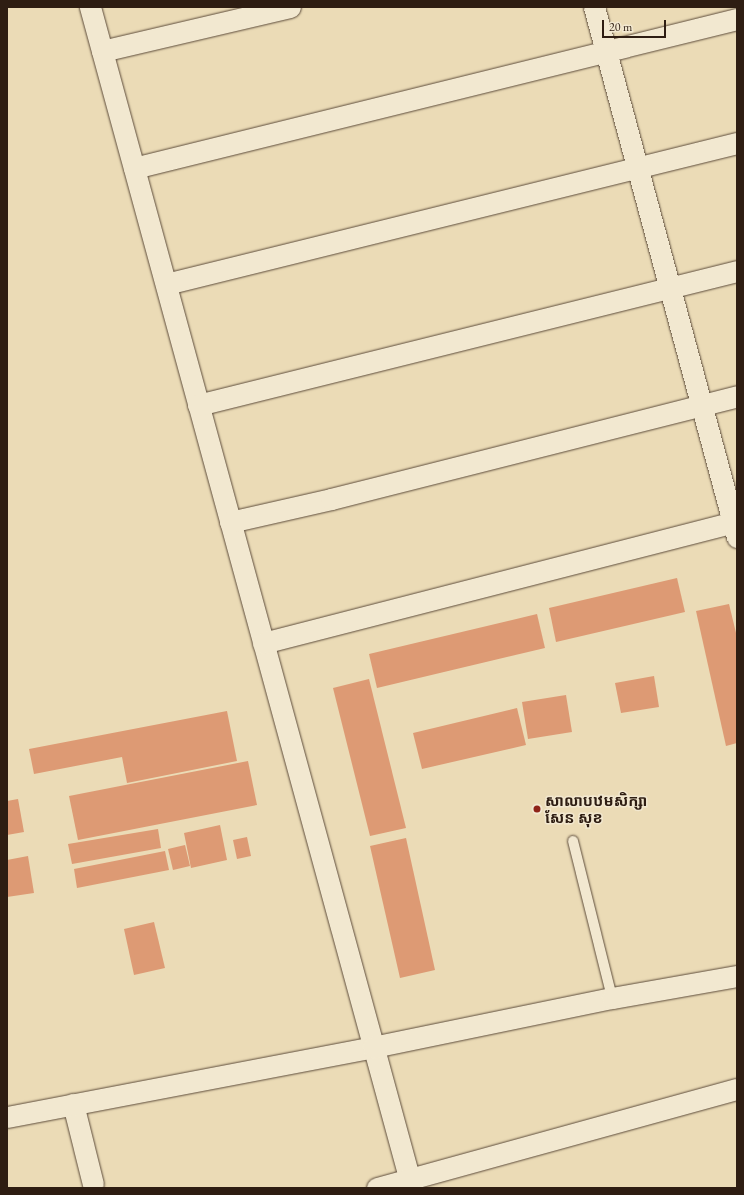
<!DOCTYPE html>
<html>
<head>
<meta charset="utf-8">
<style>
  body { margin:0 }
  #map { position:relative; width:744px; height:1195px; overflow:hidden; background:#ebdbb6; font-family:"EB Garamond","Noto Sans Khmer",serif }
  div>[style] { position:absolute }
  .building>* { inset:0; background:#dd9a74 }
  .roads { filter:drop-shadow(0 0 1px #5d4c3b) drop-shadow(0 0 1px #5d4c3b) }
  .service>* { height:10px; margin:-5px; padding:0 5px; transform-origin:5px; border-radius:5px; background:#f2e8d0 }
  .minor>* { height:21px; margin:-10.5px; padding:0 10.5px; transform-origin:10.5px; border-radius:10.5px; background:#f2e8d0 }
  .dots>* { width:11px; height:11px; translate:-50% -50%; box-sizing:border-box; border:2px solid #f2e8d0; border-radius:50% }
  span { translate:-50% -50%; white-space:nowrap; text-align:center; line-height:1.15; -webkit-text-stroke:3px #f2e8d0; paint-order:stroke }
  .poi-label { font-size:15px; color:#2e1d12; font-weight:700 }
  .left { translate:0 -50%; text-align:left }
  .frame { position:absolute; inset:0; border:8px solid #2e1d12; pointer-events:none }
  .scale { position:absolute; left:602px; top:20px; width:64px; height:18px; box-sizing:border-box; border:2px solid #2e1d12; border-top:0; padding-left:5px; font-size:12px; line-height:14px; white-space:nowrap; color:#2e1d12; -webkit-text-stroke:3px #f2e8d0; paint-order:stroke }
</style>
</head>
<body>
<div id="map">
  <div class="building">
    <i style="clip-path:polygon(677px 578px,685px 612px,556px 642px,549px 608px)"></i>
    <i style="clip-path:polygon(729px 604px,737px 637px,737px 743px,726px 746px,696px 611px)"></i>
    <i style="clip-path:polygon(537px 614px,545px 648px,377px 688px,369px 654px)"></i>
    <i style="clip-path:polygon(654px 676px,659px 707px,621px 713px,615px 683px)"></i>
    <i style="clip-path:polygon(369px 679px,406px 828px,370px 836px,333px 688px)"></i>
    <i style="clip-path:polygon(566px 695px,572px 732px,528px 739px,522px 702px)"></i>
    <i style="clip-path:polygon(517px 708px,526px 745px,422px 769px,413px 733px)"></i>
    <i style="clip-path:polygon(227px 711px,237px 761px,127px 783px,122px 757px,34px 774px,29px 749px)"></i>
    <i style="clip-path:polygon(248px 761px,257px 805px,78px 840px,69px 796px)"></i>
    <i style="clip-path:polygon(18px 799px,24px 832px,7px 835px,7px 801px)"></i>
    <i style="clip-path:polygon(220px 825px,227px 860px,191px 868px,184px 833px)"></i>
    <i style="clip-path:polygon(158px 829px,161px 848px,72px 864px,68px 844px)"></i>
    <i style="clip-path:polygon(247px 837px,251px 856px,237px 859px,233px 840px)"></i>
    <i style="clip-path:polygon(406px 838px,435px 970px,400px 978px,370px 846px)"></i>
    <i style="clip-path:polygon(185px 845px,190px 866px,173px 870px,168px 849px)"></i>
    <i style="clip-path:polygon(165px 851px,169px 870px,77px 888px,74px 869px)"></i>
    <i style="clip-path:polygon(28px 856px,34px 893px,7px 897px,7px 860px)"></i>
    <i style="clip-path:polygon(154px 922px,165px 968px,134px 975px,124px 929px)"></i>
  </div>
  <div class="roads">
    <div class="service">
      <i style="left:573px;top:841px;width:162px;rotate:76deg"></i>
    </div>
    <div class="minor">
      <i style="left:90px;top:7px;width:1224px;rotate:74.75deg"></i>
      <i style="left:594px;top:7px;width:549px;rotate:74.9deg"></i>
      <i style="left:102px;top:51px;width:193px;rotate:-13.2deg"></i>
      <i style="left:134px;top:168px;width:621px;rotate:-13.88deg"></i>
      <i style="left:166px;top:284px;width:588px;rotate:-13.87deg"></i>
      <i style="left:198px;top:405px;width:555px;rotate:-13.96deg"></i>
      <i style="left:230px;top:522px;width:104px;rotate:-12.8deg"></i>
      <i style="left:331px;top:499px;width:419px;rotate:-14.2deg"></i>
      <i style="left:263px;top:643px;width:489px;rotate:-14.4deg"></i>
      <i style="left:73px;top:1104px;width:82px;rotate:76deg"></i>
      <i style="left:7px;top:1117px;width:373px;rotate:-10.8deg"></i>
      <i style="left:373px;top:1047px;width:244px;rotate:-11.6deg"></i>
      <i style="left:612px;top:998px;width:127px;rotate:-10deg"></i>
      <i style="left:377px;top:1188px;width:373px;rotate:-15.4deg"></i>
    </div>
  </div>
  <div class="dots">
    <i style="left:537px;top:809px;background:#8f2418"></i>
  </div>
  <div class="poi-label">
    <span class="left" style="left:545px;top:809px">សាលាបឋមសិក្សា<br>សែន សុខ</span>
  </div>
  <div class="frame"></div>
  <div class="scale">20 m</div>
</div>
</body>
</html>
